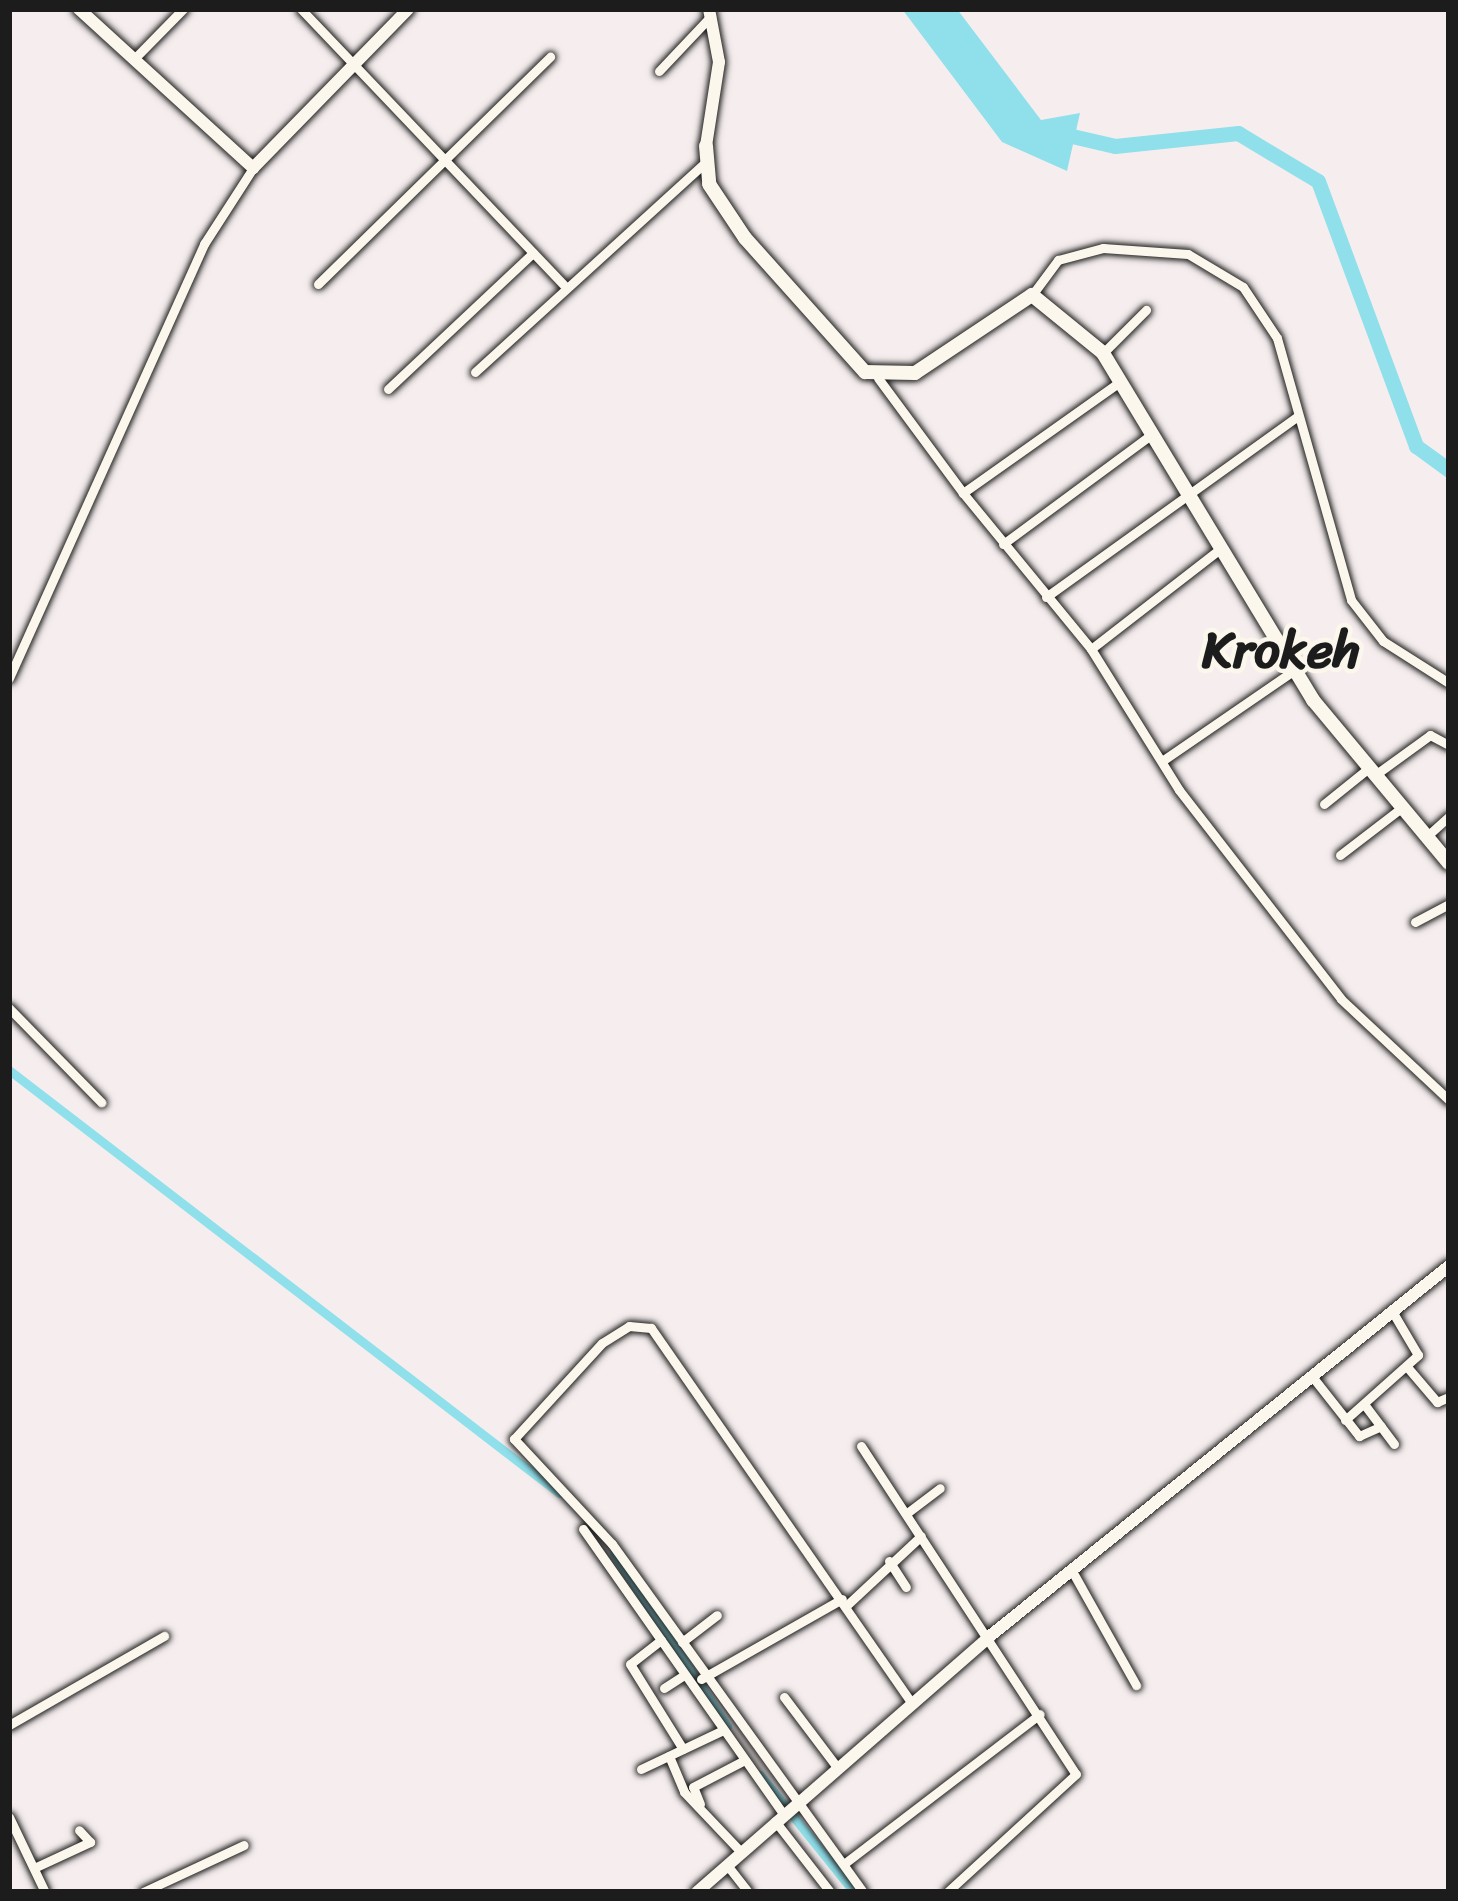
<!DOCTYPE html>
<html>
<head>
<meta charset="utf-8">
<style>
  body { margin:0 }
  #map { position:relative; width:1458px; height:1901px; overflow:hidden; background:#f6eeee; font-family:Sriracha,sans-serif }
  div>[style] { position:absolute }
  .water>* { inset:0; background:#90e0eb }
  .canal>* { height:9px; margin:-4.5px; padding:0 4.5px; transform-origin:4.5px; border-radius:4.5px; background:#90e0eb }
  .river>* { height:15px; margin:-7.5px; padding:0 7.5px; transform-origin:7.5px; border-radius:7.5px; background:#90e0eb }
  .roads { filter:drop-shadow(0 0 3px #1c1c1c) drop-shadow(0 0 3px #1c1c1c) }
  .minor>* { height:9px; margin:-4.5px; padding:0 4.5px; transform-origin:4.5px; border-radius:4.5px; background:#fbf7ec }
  .tertiary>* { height:12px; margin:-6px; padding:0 6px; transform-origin:6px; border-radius:6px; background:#fbf7ec }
  .secondary>* { height:14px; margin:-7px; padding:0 7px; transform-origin:7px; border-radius:7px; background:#fbf7ec }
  span { translate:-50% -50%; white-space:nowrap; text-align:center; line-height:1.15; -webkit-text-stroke:9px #fbf7ec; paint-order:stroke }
  .quarter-label { font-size:51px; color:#1c1c1c; font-weight:700 }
  .frame { position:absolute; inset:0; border:12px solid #1c1c1c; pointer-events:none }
</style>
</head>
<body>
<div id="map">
  <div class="water">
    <i style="clip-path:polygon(902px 9px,957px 9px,1041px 120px,1080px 113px,1067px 171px,1002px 142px)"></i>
  </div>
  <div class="canal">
    <i style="left:9px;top:1070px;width:694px;rotate:37.56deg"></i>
    <i style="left:614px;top:1554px;width:206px;rotate:56.7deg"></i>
    <i style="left:760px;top:1775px;width:150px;rotate:51.2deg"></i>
  </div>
  <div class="river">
    <i style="left:1059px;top:133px;width:57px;rotate:13.1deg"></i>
    <i style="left:1115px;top:146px;width:124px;rotate:-6deg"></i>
    <i style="left:1238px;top:133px;width:93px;rotate:31deg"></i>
    <i style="left:1318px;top:181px;width:283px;rotate:69.7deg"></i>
    <i style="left:1416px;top:446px;width:41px;rotate:36deg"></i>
  </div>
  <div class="roads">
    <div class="minor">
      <i style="left:301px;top:9px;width:381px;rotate:46.4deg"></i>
      <i style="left:135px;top:58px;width:69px;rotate:-45.6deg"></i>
      <i style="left:659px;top:71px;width:76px;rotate:-46.6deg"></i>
      <i style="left:318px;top:284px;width:325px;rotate:-44.4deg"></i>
      <i style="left:1032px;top:295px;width:44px;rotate:-53.4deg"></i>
      <i style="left:1058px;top:260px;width:47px;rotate:-14.9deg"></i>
      <i style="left:1103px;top:248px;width:85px;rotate:4deg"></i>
      <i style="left:1188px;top:254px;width:64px;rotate:31deg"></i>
      <i style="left:1243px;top:287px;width:61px;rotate:56.3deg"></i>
      <i style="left:1277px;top:338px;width:272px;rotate:74.2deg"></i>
      <i style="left:1351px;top:600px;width:52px;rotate:52deg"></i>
      <i style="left:1383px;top:641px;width:78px;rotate:32.5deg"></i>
      <i style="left:1103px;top:353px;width:61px;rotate:-45deg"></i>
      <i style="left:475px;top:372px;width:311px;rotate:-42.3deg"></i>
      <i style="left:878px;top:378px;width:143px;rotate:53.5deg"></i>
      <i style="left:1121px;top:381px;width:194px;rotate:144.7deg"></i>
      <i style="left:963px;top:493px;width:202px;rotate:50.6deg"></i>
      <i style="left:1091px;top:649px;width:166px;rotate:58deg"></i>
      <i style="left:1179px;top:790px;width:264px;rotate:52.2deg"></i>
      <i style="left:1341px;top:999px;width:148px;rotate:43.1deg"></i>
      <i style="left:388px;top:389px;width:199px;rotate:-43.2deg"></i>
      <i style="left:1003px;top:544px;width:185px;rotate:-36.4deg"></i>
      <i style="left:1046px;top:597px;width:310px;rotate:-35.7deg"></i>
      <i style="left:1091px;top:649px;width:163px;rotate:-37.8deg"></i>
      <i style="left:9px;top:678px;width:476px;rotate:-65.8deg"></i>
      <i style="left:204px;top:244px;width:90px;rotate:-57.2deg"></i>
      <i style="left:1162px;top:761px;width:159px;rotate:-34.5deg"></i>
      <i style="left:1375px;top:775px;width:68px;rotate:-36deg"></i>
      <i style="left:1430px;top:735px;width:21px;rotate:28deg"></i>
      <i style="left:1324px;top:804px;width:53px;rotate:-38.8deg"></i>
      <i style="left:1426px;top:837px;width:31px;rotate:-42deg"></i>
      <i style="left:1340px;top:855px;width:76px;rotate:-37.5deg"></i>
      <i style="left:1415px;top:922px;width:38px;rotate:-28deg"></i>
      <i style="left:9px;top:1008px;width:132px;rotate:45.6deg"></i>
      <i style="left:1408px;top:1368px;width:45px;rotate:49.5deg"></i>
      <i style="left:1437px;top:1402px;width:13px;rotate:-23deg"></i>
      <i style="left:1311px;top:1375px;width:78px;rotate:51.8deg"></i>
      <i style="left:1359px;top:1436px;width:24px;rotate:-24deg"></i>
      <i style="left:1364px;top:1404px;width:50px;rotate:53.1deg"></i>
      <i style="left:1345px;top:1420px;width:98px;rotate:-41.7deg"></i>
      <i style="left:1418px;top:1355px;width:51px;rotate:-120.6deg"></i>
      <i style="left:861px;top:1446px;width:392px;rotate:56.8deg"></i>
      <i style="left:1076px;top:1774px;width:175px;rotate:137.5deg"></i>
      <i style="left:907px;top:1513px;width:41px;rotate:-37.1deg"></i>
      <i style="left:583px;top:1529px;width:348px;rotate:54.9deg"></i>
      <i style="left:889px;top:1561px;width:31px;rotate:57deg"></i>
      <i style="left:1072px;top:1571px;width:131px;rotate:60.7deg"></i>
      <i style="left:847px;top:1605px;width:101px;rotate:-43deg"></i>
      <i style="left:661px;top:1640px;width:39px;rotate:142deg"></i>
      <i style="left:630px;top:1664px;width:100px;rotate:58.1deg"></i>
      <i style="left:682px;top:1642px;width:44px;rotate:-37.6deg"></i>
      <i style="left:701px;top:1679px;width:162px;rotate:-29.6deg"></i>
      <i style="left:664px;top:1688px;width:24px;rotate:-33deg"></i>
      <i style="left:784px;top:1697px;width:88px;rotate:52.9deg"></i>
      <i style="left:9px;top:1725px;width:179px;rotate:-29.9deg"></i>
      <i style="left:669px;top:1756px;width:39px;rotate:67deg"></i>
      <i style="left:684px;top:1792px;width:83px;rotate:46.5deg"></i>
      <i style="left:641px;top:1769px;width:89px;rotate:-25.4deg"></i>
      <i style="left:700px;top:1804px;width:18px;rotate:-112deg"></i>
      <i style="left:693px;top:1787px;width:54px;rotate:-27.5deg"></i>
      <i style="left:9px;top:1817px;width:83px;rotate:64.4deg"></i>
      <i style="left:775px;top:1821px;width:90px;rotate:52.2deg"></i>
      <i style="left:845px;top:1863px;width:245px;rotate:-37.4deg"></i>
      <i style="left:727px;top:1865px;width:34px;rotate:52deg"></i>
      <i style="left:34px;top:1868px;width:62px;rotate:-24.9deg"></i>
      <i style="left:90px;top:1842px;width:16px;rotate:-133deg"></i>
      <i style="left:143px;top:1892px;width:111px;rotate:-25deg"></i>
      <i style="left:863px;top:1892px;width:429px;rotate:-125.8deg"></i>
      <i style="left:612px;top:1544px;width:144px;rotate:-133deg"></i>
      <i style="left:514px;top:1439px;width:130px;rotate:-47.5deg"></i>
      <i style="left:602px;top:1343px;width:32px;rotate:-32deg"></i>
      <i style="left:629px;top:1326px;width:22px;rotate:5deg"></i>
      <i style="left:651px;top:1328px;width:457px;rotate:55.2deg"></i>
    </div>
    <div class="tertiary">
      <i style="left:79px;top:9px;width:236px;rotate:42.4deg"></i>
      <i style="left:253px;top:168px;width:222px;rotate:-45.7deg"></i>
      <i style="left:706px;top:146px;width:85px;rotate:-81.2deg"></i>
      <i style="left:719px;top:62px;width:54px;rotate:-100.7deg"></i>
      <i style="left:697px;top:1892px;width:389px;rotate:-41.1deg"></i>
      <i style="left:990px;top:1636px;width:590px;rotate:-38.87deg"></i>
    </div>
    <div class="secondary">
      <i style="left:706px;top:146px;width:38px;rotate:85deg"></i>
      <i style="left:709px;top:184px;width:65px;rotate:56.3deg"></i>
      <i style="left:745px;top:238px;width:180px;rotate:48.2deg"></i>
      <i style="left:865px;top:372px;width:50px;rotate:1.1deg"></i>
      <i style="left:915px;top:373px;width:141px;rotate:-33.7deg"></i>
      <i style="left:1032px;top:295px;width:92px;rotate:39.2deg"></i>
      <i style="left:1103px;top:353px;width:406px;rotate:58.8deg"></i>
      <i style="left:1313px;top:700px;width:212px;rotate:50.2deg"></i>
    </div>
  </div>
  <div class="quarter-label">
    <span style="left:1281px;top:650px">Krokeh</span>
  </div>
  <div class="frame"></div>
</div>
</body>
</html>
